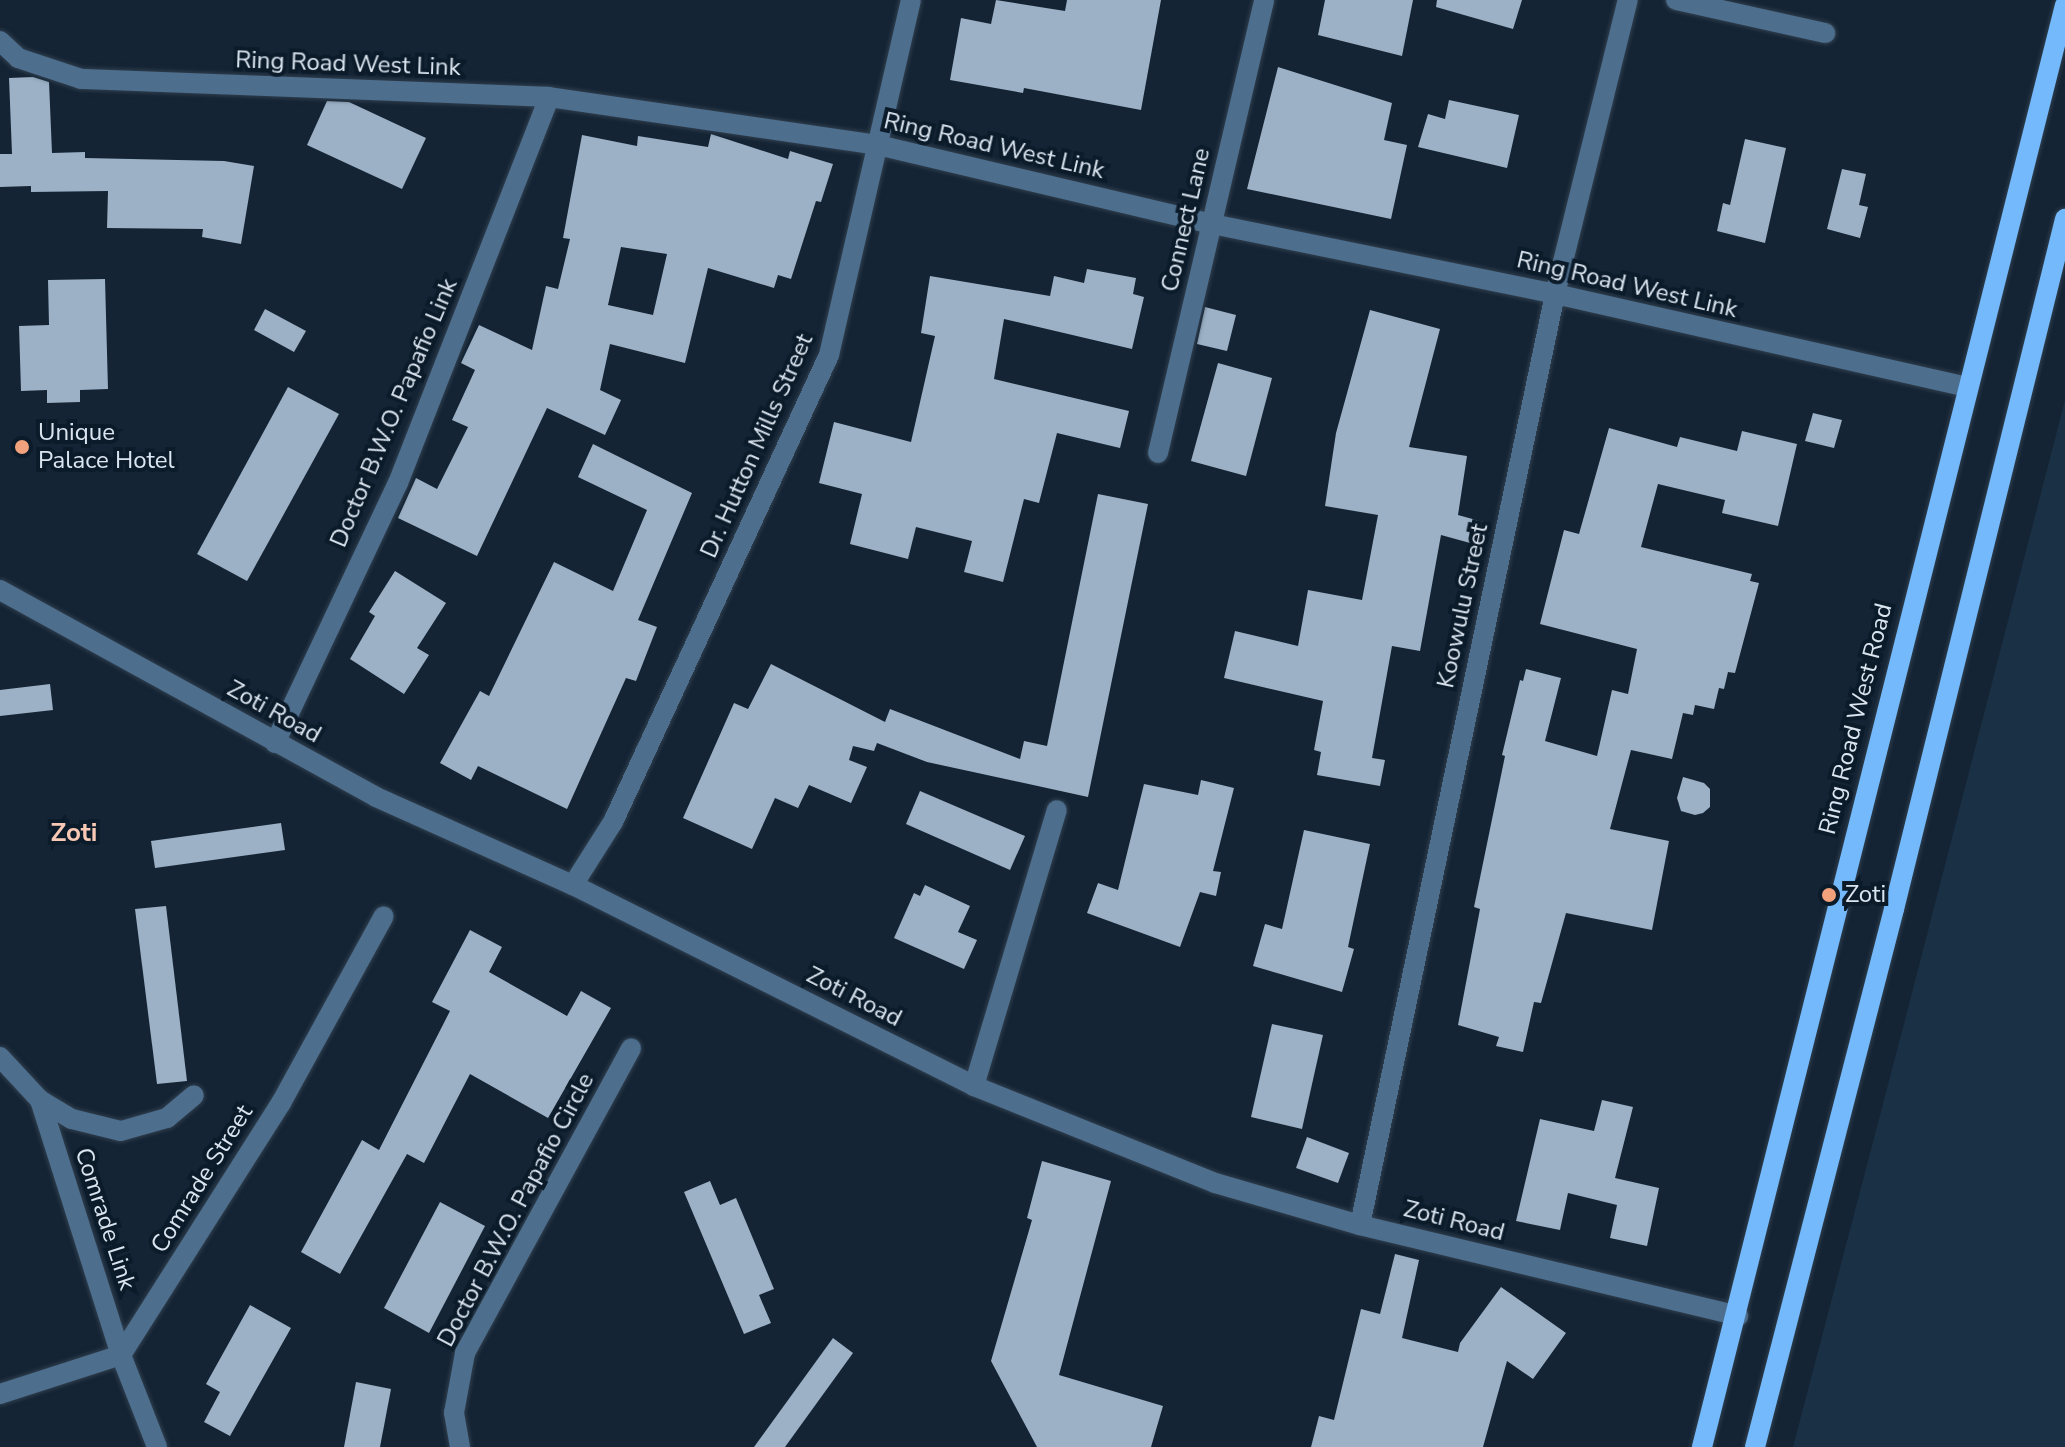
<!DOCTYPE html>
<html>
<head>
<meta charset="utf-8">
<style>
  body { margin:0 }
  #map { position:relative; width:2065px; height:1447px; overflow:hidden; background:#142434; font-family:"Nunito Sans",sans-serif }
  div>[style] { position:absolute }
  .built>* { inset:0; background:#1a3044 }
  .building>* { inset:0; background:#9cb1c5 }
  .roads { filter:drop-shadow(0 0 2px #303f4e) drop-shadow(0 0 2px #303f4e) }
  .minor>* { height:20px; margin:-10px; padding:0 10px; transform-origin:10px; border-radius:10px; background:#4d6e8d }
  .major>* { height:20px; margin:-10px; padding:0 10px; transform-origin:10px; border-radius:10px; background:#73b9fb }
  .dots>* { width:22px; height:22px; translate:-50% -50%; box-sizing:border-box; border:4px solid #0b1b2a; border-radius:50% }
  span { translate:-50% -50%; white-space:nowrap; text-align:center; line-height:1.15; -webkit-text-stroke:8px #0b1b2a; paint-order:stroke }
  .street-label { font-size:24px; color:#dbe5f0 }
  .poi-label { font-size:24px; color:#dbe5f0 }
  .left { translate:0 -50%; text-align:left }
  .neighbourhood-label { font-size:26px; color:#f7c9b4; font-weight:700 }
</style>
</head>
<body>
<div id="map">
  <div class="built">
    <i style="clip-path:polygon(2065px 400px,2065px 1447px,1793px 1447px,1906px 1016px)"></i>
  </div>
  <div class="building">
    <i style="clip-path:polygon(996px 0,1065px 11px,1067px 0,1161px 0,1141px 110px,1024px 88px,1023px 93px,950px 80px,961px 18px,991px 24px)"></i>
    <i style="clip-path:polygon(1325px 0,1413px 0,1402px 56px,1318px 35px)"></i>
    <i style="clip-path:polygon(1437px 0,1522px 0,1513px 29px,1436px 7px)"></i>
    <i style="clip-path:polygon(1278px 67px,1392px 103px,1384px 140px,1407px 145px,1391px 219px,1247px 189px)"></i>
    <i style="clip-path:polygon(33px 77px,49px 82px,52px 153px,85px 152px,85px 158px,224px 161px,254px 166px,241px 244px,202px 237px,203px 229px,107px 228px,108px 191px,31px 192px,31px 186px,0 187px,0 154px,12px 154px,9px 78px)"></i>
    <i style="clip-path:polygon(1449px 100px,1519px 115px,1507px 168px,1418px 147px,1428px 114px,1445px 119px)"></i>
    <i style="clip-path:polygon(327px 101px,349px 102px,426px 138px,402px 189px,307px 145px)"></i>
    <i style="clip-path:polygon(evenodd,711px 134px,788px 159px,790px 151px,833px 164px,821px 202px,816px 201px,791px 279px,778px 275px,774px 288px,708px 268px,685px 363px,610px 344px,600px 390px,621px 400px,605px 435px,547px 408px,477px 556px,398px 518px,416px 478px,437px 489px,468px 427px,452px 420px,475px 370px,461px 363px,479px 325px,532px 350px,546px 286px,558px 289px,570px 239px,563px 238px,582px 135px,637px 146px,638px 136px,708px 147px,711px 134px,621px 247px,667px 254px,653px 315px,608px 305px,621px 247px)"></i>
    <i style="clip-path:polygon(1745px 139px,1786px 148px,1765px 243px,1717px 231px,1723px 203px,1730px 205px)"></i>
    <i style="clip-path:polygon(1842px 169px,1866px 174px,1859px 205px,1868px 207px,1860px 238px,1827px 229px)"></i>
    <i style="clip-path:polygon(1087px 269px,1136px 278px,1133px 294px,1144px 297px,1132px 349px,1004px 319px,994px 379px,1129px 411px,1120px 448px,1057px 433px,1039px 503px,1024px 499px,1003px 582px,964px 572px,972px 541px,916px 527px,908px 559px,850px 544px,862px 494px,819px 483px,834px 422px,911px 442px,935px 336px,921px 333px,930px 276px,1050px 296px,1054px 276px,1084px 283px)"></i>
    <i style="clip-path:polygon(105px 279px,108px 389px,80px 390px,80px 402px,47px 403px,47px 390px,21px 391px,19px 326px,49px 325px,48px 280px)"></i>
    <i style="clip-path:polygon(1205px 307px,1236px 315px,1227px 351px,1197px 344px)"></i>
    <i style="clip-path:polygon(265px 309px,306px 331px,294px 352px,254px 330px)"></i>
    <i style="clip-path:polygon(1370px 310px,1440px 329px,1409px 447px,1467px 456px,1458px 515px,1487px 523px,1481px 546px,1441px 535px,1420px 651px,1392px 646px,1372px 758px,1385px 760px,1380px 786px,1317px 775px,1321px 752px,1314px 750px,1323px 701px,1224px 678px,1235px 631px,1298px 646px,1308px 590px,1362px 600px,1378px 515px,1325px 506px,1336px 433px)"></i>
    <i style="clip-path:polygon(1218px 363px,1272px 378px,1246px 476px,1191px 461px)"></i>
    <i style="clip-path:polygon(288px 387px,339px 414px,247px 581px,197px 554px)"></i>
    <i style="clip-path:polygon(1813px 413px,1842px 420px,1834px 448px,1805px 441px)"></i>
    <i style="clip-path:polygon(1609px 428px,1677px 447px,1680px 437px,1737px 451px,1742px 431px,1797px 444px,1778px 526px,1722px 513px,1725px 500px,1658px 484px,1641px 547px,1752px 574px,1750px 581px,1759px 583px,1735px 673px,1728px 672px,1724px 689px,1719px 688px,1714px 709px,1695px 705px,1693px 715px,1683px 713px,1672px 759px,1631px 750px,1610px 829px,1669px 841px,1652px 930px,1566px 913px,1541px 1003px,1534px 1002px,1523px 1052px,1496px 1046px,1499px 1037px,1458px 1025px,1480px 909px,1474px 907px,1505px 756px,1502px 755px,1520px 680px,1523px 681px,1526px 669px,1561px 678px,1545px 741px,1597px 756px,1612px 690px,1628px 694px,1637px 649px,1540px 624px,1564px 530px,1579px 534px)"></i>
    <i style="clip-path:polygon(593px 444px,692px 493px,638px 620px,657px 627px,636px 681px,626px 678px,567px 809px,478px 766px,471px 780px,440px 763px,480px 691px,489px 696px,554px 562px,613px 591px,647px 510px,578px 477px)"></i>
    <i style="clip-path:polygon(1098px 494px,1148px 504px,1088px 797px,927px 762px,877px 743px,874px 751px,853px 746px,849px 760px,867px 767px,851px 803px,809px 785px,798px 808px,775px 798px,752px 849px,683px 818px,734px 703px,748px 709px,771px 664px,885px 722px,890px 709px,1020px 759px,1024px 741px,1047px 746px)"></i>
    <i style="clip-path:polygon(395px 571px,446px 603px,417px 648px,429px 655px,404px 694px,350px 659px,375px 616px,369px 612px)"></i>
    <i style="clip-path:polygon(50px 684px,53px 710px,0 716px,0 690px)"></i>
    <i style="clip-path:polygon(1683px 777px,1704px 783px,1710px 789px,1710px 807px,1703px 813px,1695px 815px,1681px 811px,1677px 798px)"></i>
    <i style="clip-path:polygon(1201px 780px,1234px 788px,1213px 871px,1221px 872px,1216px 896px,1200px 892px,1180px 947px,1087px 913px,1098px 883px,1118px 890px,1144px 784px,1198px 795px)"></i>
    <i style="clip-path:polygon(920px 791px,1025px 836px,1010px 870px,906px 824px)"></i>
    <i style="clip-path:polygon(281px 823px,285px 850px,155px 868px,151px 841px)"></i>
    <i style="clip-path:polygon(1304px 830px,1370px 844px,1348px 947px,1354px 949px,1342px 992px,1253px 966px,1265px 924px,1282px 929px)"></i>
    <i style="clip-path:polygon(925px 885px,970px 906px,958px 932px,977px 940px,964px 969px,894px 938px,914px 893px,920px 896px)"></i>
    <i style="clip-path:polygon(166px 906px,187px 1081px,157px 1084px,135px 909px)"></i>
    <i style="clip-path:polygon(470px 930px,502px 947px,489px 972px,567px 1016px,581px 991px,611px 1008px,548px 1118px,470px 1074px,424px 1163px,407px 1154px,340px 1274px,301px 1252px,362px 1140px,379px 1150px,450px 1011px,432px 1002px)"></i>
    <i style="clip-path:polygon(1272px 1024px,1323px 1035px,1302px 1129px,1251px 1117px)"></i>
    <i style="clip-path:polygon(1602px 1100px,1633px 1107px,1615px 1178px,1659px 1188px,1647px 1246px,1610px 1238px,1617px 1205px,1568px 1193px,1560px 1230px,1516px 1221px,1540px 1119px,1594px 1131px)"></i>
    <i style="clip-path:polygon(1307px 1137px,1349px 1153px,1338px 1183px,1296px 1168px)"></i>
    <i style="clip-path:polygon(1042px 1161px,1111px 1181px,1059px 1375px,1163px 1406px,1151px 1447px,1037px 1447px,991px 1361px,1032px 1220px,1027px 1218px)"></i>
    <i style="clip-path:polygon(710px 1181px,720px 1205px,736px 1198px,774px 1289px,759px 1295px,771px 1323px,744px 1334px,684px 1192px)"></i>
    <i style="clip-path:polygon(440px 1202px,485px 1226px,429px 1333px,384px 1308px)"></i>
    <i style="clip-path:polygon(1395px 1254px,1419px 1260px,1402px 1338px,1458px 1352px,1460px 1343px,1501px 1287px,1566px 1333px,1533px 1379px,1507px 1361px,1483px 1447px,1311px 1447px,1319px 1416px,1334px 1420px,1361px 1309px,1380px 1314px)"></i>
    <i style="clip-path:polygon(250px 1305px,291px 1328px,230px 1436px,204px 1422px,220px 1392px,206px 1384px)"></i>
    <i style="clip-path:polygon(833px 1338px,853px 1353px,785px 1447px,754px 1447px)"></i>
    <i style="clip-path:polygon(356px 1382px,391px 1389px,380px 1447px,344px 1447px)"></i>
  </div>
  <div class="roads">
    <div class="minor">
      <i style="left:1676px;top:0;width:153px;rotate:12.5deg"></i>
      <i style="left:0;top:41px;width:25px;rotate:43deg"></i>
      <i style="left:18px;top:58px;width:66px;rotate:18.4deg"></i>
      <i style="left:81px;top:79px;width:468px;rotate:2.2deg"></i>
      <i style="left:549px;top:97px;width:332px;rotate:8.3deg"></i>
      <i style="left:878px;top:145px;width:343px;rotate:13.3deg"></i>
      <i style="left:1212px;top:224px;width:350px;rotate:11.5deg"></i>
      <i style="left:1555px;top:294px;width:423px;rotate:12.7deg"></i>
      <i style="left:1158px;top:453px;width:465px;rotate:-76.8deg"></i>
      <i style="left:0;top:590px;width:429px;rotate:28.8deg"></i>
      <i style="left:376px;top:797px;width:216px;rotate:24.1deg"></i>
      <i style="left:573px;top:885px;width:449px;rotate:26.6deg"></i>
      <i style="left:974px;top:1086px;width:260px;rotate:21.9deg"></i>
      <i style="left:1215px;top:1183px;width:151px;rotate:16.2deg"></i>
      <i style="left:1360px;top:1225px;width:389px;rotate:13.5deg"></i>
      <i style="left:275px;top:743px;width:288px;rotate:-64.7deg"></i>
      <i style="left:398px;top:483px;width:414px;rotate:-68.6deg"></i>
      <i style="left:573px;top:885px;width:75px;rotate:-57.6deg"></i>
      <i style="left:613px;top:822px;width:515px;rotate:-65.18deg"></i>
      <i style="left:829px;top:355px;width:364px;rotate:-77deg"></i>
      <i style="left:0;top:1057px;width:59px;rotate:47.1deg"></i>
      <i style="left:40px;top:1100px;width:37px;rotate:31deg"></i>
      <i style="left:72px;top:1119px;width:50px;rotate:13.8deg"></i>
      <i style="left:121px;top:1131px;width:48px;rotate:-15.8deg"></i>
      <i style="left:167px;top:1118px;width:35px;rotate:-40deg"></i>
      <i style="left:974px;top:1086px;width:288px;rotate:-73.3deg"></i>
      <i style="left:40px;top:1100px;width:268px;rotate:72.4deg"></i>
      <i style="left:121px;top:1355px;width:99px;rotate:68.6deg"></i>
      <i style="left:1360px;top:1225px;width:951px;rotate:-78.17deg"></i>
      <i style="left:1555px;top:294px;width:303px;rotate:-76.1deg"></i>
      <i style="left:0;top:1394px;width:127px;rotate:-17.9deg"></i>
      <i style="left:121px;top:1355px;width:299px;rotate:-57.6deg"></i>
      <i style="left:281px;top:1103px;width:213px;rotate:-61.2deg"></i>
      <i style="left:460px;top:1447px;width:35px;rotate:-100deg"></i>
      <i style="left:454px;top:1413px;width:61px;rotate:-79.6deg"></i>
      <i style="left:465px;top:1353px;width:347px;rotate:-61.4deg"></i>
    </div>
    <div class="major">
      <i style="left:1702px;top:1447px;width:1487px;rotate:-75.87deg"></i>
      <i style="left:1755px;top:1447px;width:556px;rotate:-75.51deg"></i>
      <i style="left:1894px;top:909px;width:711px;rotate:-76.08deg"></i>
    </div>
  </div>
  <div class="dots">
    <i style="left:22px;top:447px;background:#f1a17c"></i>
    <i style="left:1829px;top:895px;background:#f1a17c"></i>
  </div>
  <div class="street-label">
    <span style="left:348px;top:64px;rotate:2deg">Ring Road West Link</span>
    <span style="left:994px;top:146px;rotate:13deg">Ring Road West Link</span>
    <span style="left:1186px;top:220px;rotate:-77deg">Connect Lane</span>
    <span style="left:1627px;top:285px;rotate:13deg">Ring Road West Link</span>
    <span style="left:394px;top:413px;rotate:-67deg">Doctor B.W.O. Papafio Link</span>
    <span style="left:757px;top:446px;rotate:-66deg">Dr. Hutton Mills Street</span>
    <span style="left:1463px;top:606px;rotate:-78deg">Koowulu Street</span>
    <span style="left:274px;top:712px;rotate:29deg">Zoti Road</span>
    <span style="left:1856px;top:719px;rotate:-76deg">Ring Road West Road</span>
    <span style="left:854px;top:997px;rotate:27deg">Zoti Road</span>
    <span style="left:202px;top:1179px;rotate:-58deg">Comrade Street</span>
    <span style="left:516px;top:1210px;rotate:-62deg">Doctor B.W.O. Papafio Circle</span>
    <span style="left:105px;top:1219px;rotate:72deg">Comrade Link</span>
    <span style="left:1454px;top:1221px;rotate:14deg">Zoti Road</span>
  </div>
  <div class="poi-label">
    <span class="left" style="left:38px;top:447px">Unique<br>Palace Hotel</span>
    <span class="left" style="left:1845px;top:895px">Zoti</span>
  </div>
  <div class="neighbourhood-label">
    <span style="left:74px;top:833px">Zoti</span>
  </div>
</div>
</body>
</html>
